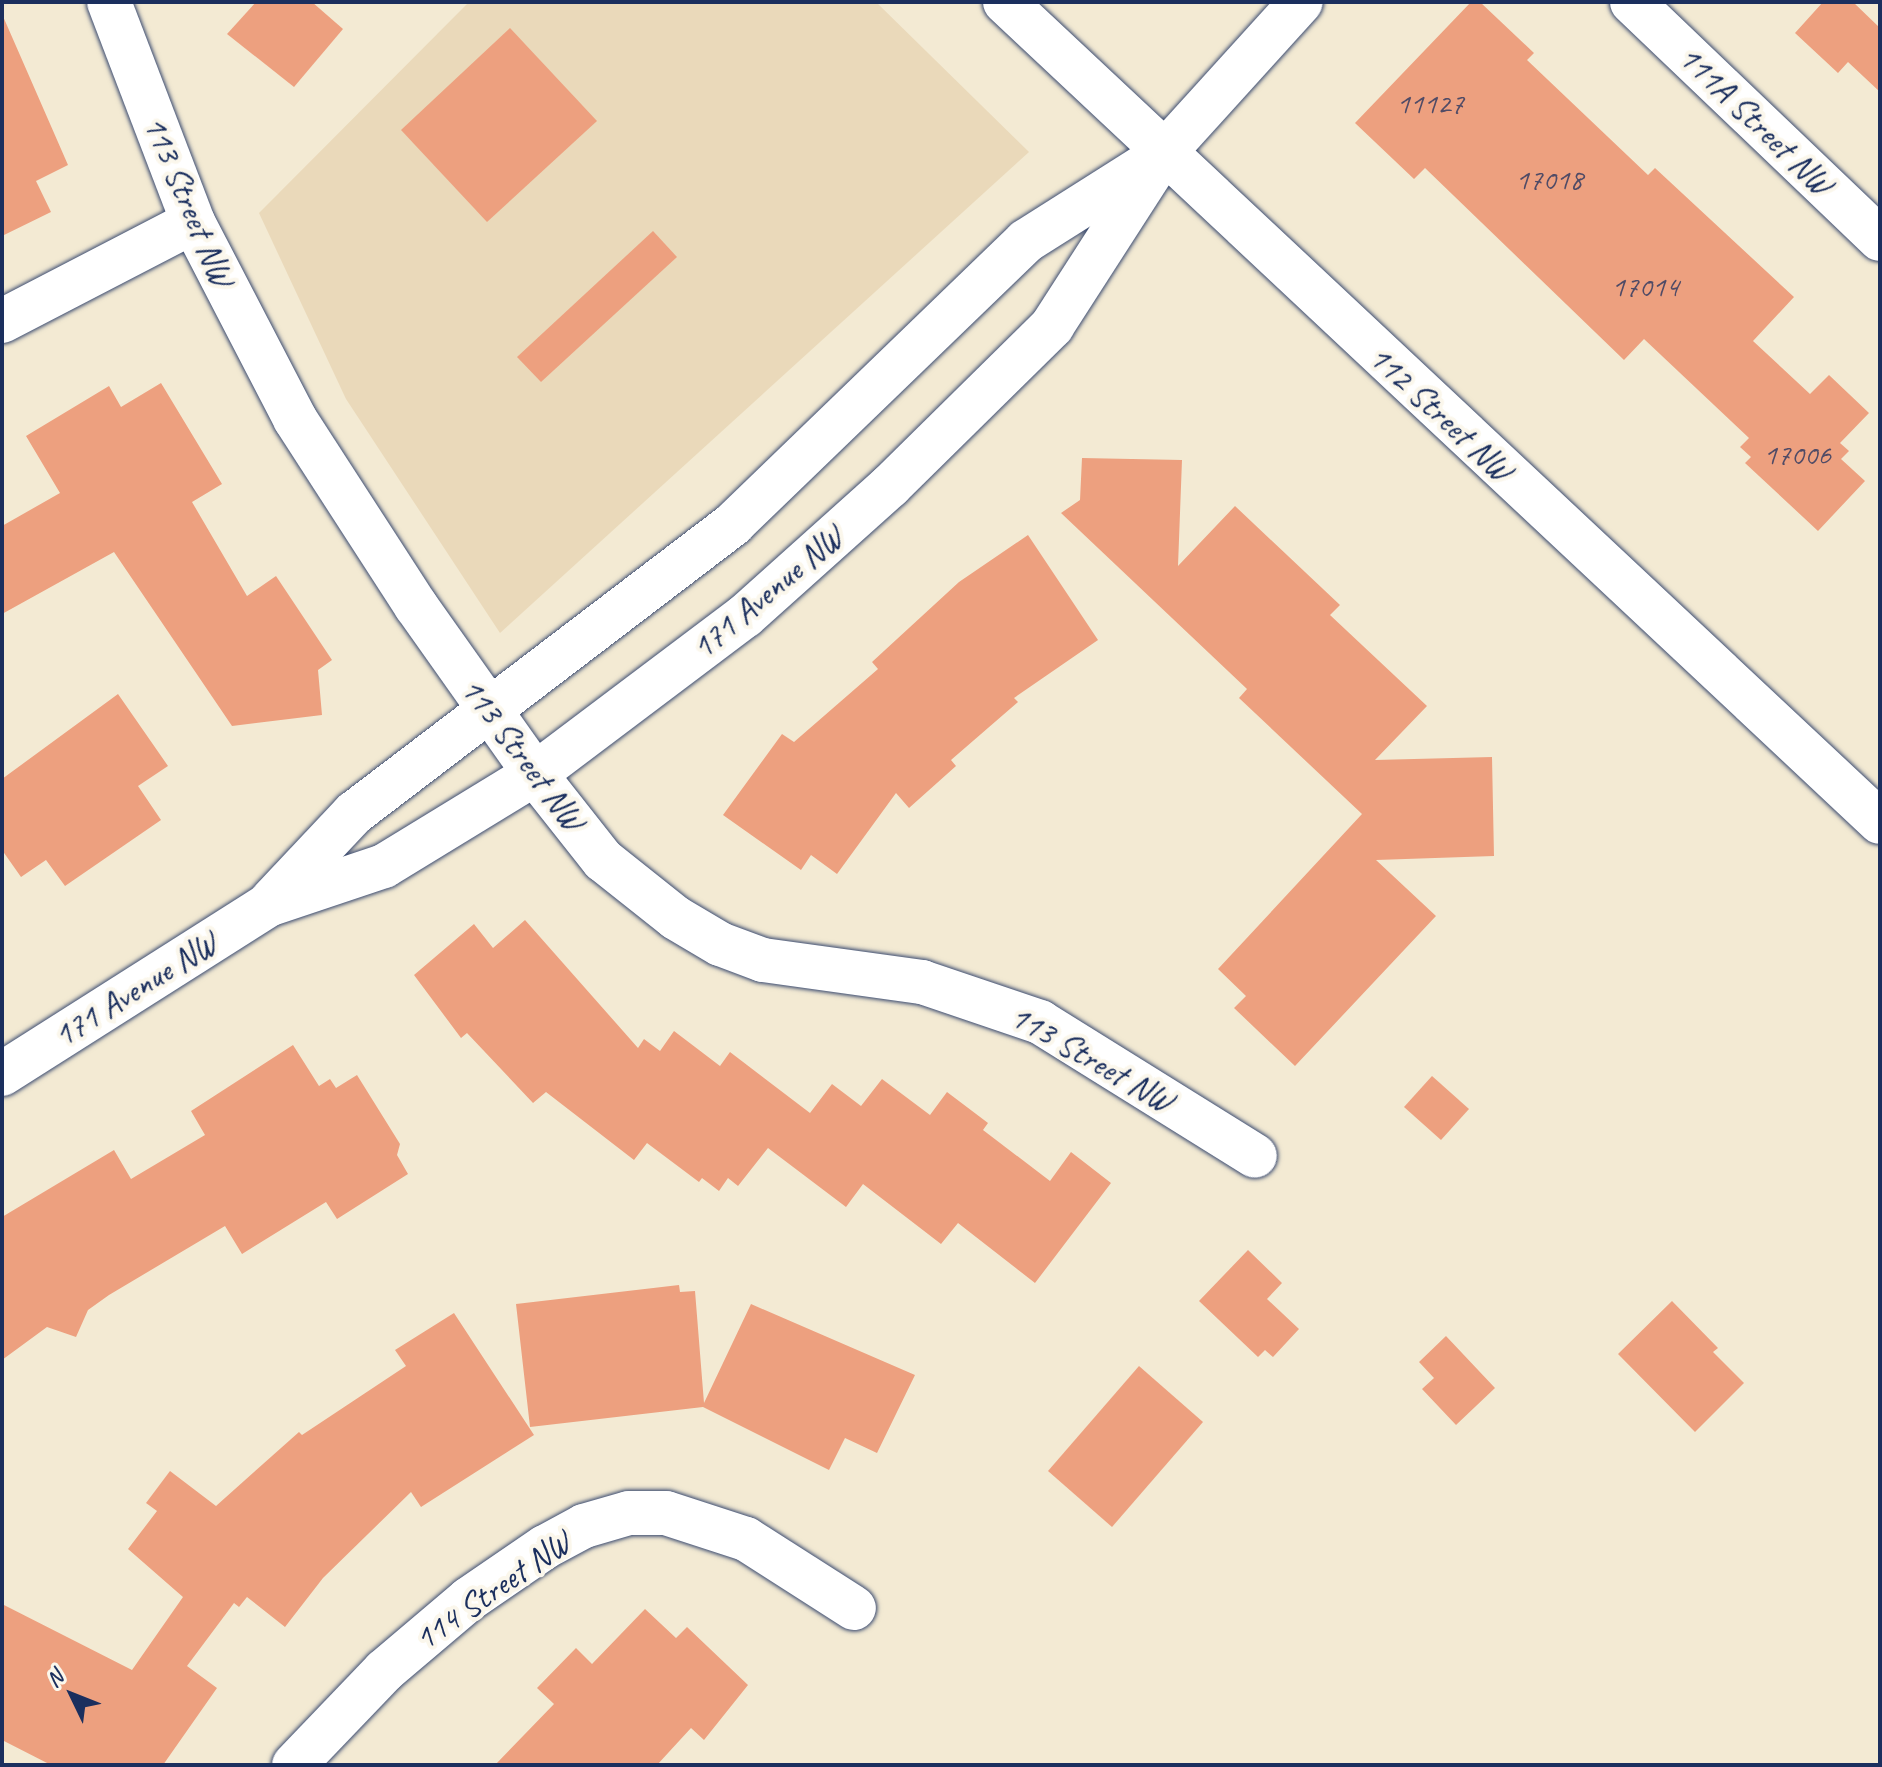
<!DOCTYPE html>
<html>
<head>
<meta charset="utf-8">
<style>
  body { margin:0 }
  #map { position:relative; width:1882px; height:1767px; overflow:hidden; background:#f3ead3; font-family:Caveat,sans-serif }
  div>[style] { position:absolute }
  .built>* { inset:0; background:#ead9ba }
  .building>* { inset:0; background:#eda07f }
  .roads { filter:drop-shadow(0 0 2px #3b4b70) drop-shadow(0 0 2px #3b4b70) }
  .street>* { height:44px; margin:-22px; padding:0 22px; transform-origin:22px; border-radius:22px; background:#fff }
  .secondary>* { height:44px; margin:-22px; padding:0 22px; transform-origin:22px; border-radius:22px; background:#fff }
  span { translate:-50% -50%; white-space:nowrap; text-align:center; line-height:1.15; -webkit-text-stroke:8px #fbf7ec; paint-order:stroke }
  .number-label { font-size:30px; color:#504b66 }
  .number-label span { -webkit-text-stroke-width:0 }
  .street-label { font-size:34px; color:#1b2f5e }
  .frame { position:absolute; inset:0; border:4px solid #1b2f5e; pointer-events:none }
  .north { position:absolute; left:32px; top:1655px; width:80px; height:80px; -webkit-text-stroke:6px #fbf7ec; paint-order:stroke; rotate:313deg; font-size:22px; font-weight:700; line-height:32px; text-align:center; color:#1b2f5e }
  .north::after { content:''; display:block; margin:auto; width:28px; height:36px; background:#1b2f5e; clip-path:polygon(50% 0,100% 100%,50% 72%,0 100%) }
</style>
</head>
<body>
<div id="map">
  <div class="built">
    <i style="clip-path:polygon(469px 2px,876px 2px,1029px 152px,500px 633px,346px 399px,259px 213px)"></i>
  </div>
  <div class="building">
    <i style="clip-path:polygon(256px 2px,312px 2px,343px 29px,294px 87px,227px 34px)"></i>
    <i style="clip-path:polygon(1471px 2px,1480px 2px,1534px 53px,1527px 60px,1648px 175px,1655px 168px,1794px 297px,1753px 341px,1810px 394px,1829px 375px,1869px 413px,1840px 443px,1849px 451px,1841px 459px,1865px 481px,1818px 531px,1745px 463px,1751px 457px,1740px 447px,1749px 438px,1644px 339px,1624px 360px,1425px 168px,1414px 179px,1355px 123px)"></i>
    <i style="clip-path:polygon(1823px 2px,1853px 2px,1880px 28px,1880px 92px,1848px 62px,1838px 73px,1795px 33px)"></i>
    <i style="clip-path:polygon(2px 14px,68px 165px,36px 181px,51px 212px,2px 236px)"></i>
    <i style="clip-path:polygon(510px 28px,597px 121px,487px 222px,401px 130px)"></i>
    <i style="clip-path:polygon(653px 231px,677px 257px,541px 382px,517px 357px)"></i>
    <i style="clip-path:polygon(161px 383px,222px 484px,192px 502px,247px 596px,276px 576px,332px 660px,318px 670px,322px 715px,232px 726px,114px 552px,2px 614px,2px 526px,60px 493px,26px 436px,109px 386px,121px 407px)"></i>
    <i style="clip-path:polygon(1082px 458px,1182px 460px,1178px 566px,1235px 506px,1340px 605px,1330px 615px,1427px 706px,1375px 760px,1492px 757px,1494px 856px,1376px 860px,1436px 916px,1295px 1066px,1234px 1008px,1246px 996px,1218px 969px,1362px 814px,1239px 698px,1247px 689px,1061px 513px,1080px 500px)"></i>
    <i style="clip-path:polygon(1028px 535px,1098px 640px,1014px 698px,1018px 702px,951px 760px,956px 766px,909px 808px,896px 793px,837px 874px,811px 855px,801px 870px,723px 815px,782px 734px,794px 742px,878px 669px,872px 662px,959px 582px)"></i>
    <i style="clip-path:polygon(118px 694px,168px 766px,138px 786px,161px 820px,65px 886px,46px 860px,21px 877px,2px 850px,2px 779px)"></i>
    <i style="clip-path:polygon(525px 920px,638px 1048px,644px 1039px,660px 1051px,674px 1031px,720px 1066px,730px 1052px,810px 1113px,832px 1084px,861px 1106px,882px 1079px,930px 1115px,947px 1092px,988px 1123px,983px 1130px,1050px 1181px,1071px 1152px,1111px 1183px,1035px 1283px,958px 1223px,941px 1244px,863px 1184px,846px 1207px,768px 1148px,738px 1186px,728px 1178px,719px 1191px,702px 1178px,699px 1182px,647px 1143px,634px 1160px,546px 1092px,533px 1103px,467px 1033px,461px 1038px,414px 975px,474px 924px,493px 948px)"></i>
    <i style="clip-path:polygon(293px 1045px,319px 1086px,330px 1079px,336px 1088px,357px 1075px,400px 1144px,397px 1155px,408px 1174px,337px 1219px,326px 1202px,242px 1254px,225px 1226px,109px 1295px,88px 1310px,76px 1337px,47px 1327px,2px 1360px,2px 1217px,114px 1150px,131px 1179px,205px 1135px,191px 1111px)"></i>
    <i style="clip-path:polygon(1432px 1076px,1469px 1109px,1441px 1140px,1404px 1107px)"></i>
    <i style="clip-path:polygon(1248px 1250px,1282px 1283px,1267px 1299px,1299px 1329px,1273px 1357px,1265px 1350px,1258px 1357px,1199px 1301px)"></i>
    <i style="clip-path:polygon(679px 1285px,680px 1292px,695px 1291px,704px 1403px,751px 1304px,915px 1375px,877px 1453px,845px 1438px,829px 1470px,703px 1407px,530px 1427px,516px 1304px)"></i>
    <i style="clip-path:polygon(1672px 1301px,1718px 1348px,1713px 1352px,1744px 1383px,1695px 1432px,1618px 1354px)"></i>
    <i style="clip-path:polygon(454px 1313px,534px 1435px,421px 1507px,411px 1492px,323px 1578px,285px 1627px,247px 1597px,239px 1607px,234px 1603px,187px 1666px,217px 1688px,163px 1765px,51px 1765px,2px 1740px,2px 1604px,132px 1670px,183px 1597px,128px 1549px,157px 1511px,146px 1503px,170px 1471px,216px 1506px,299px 1432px,302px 1435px,406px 1366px,395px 1350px)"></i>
    <i style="clip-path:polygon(1446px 1336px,1495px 1388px,1456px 1425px,1422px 1389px,1434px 1378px,1419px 1362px)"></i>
    <i style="clip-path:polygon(1139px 1366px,1203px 1422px,1112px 1527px,1048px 1471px)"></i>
    <i style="clip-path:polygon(645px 1609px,676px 1638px,687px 1627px,748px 1685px,704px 1740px,691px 1728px,657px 1765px,495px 1765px,554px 1704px,537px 1688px,576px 1648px,592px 1664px)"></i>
  </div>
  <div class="roads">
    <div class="street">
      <i style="left:109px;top:2px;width:235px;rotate:69.1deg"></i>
      <i style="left:193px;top:222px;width:222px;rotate:62.6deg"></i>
      <i style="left:295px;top:419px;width:223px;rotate:57.1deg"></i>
      <i style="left:416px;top:606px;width:206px;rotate:54.7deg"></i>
      <i style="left:535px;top:774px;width:110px;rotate:51.7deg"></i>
      <i style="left:603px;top:860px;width:93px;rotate:38.5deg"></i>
      <i style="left:676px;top:918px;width:51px;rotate:30.6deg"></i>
      <i style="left:720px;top:944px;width:46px;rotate:20.4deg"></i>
      <i style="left:763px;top:960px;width:161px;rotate:7.9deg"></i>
      <i style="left:922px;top:982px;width:125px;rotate:18.7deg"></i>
      <i style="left:1040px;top:1022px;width:253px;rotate:31.9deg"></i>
      <i style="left:1632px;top:2px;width:343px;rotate:43.7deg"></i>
      <i style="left:2px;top:321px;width:215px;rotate:-27.4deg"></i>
      <i style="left:294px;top:1765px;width:130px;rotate:-46.2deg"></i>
      <i style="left:384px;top:1671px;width:111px;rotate:-40.3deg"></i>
      <i style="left:469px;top:1599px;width:92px;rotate:-34.4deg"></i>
      <i style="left:545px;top:1547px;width:44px;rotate:-28.3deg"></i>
      <i style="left:584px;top:1526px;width:47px;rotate:-16.1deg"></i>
      <i style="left:629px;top:1513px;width:37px"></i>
      <i style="left:666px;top:1513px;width:84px;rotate:18deg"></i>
      <i style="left:746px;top:1539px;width:128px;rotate:32.6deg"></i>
    </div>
    <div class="secondary">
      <i style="left:1005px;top:2px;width:1199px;rotate:43.14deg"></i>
      <i style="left:272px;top:900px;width:120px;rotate:-46.7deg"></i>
      <i style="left:354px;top:813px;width:477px;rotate:-37.3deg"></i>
      <i style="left:733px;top:524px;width:407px;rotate:-44deg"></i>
      <i style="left:1026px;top:241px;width:148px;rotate:-32.3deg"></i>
      <i style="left:2px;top:1074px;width:315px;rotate:-32.4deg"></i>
      <i style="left:268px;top:905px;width:122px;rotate:-18.6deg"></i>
      <i style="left:384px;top:866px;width:177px;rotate:-31.4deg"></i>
      <i style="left:535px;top:774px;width:263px;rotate:-37deg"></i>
      <i style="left:745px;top:616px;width:195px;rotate:-41.9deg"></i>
      <i style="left:890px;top:486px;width:228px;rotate:-44.6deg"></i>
      <i style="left:1052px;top:326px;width:205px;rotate:-57.2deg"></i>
      <i style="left:1163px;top:154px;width:205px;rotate:-47.8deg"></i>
    </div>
  </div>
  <div class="number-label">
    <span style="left:1430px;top:103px">11127</span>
    <span style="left:1549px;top:179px">17018</span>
    <span style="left:1645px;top:286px">17014</span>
    <span style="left:1797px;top:454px">17006</span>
  </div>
  <div class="street-label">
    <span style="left:1756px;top:120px;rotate:44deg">111A Street NW</span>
    <span style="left:189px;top:201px;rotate:67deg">113 Street NW</span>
    <span style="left:1441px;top:413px;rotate:43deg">112 Street NW</span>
    <span style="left:767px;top:592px;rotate:-40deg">171 Avenue NW</span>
    <span style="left:523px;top:754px;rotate:53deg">113 Street NW</span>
    <span style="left:135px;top:989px;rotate:-32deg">171 Avenue NW</span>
    <span style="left:1092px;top:1058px;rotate:30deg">113 Street NW</span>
    <span style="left:492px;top:1590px;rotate:-35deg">114 Street NW</span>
  </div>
  <div class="frame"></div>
  <div class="north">N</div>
</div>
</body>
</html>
